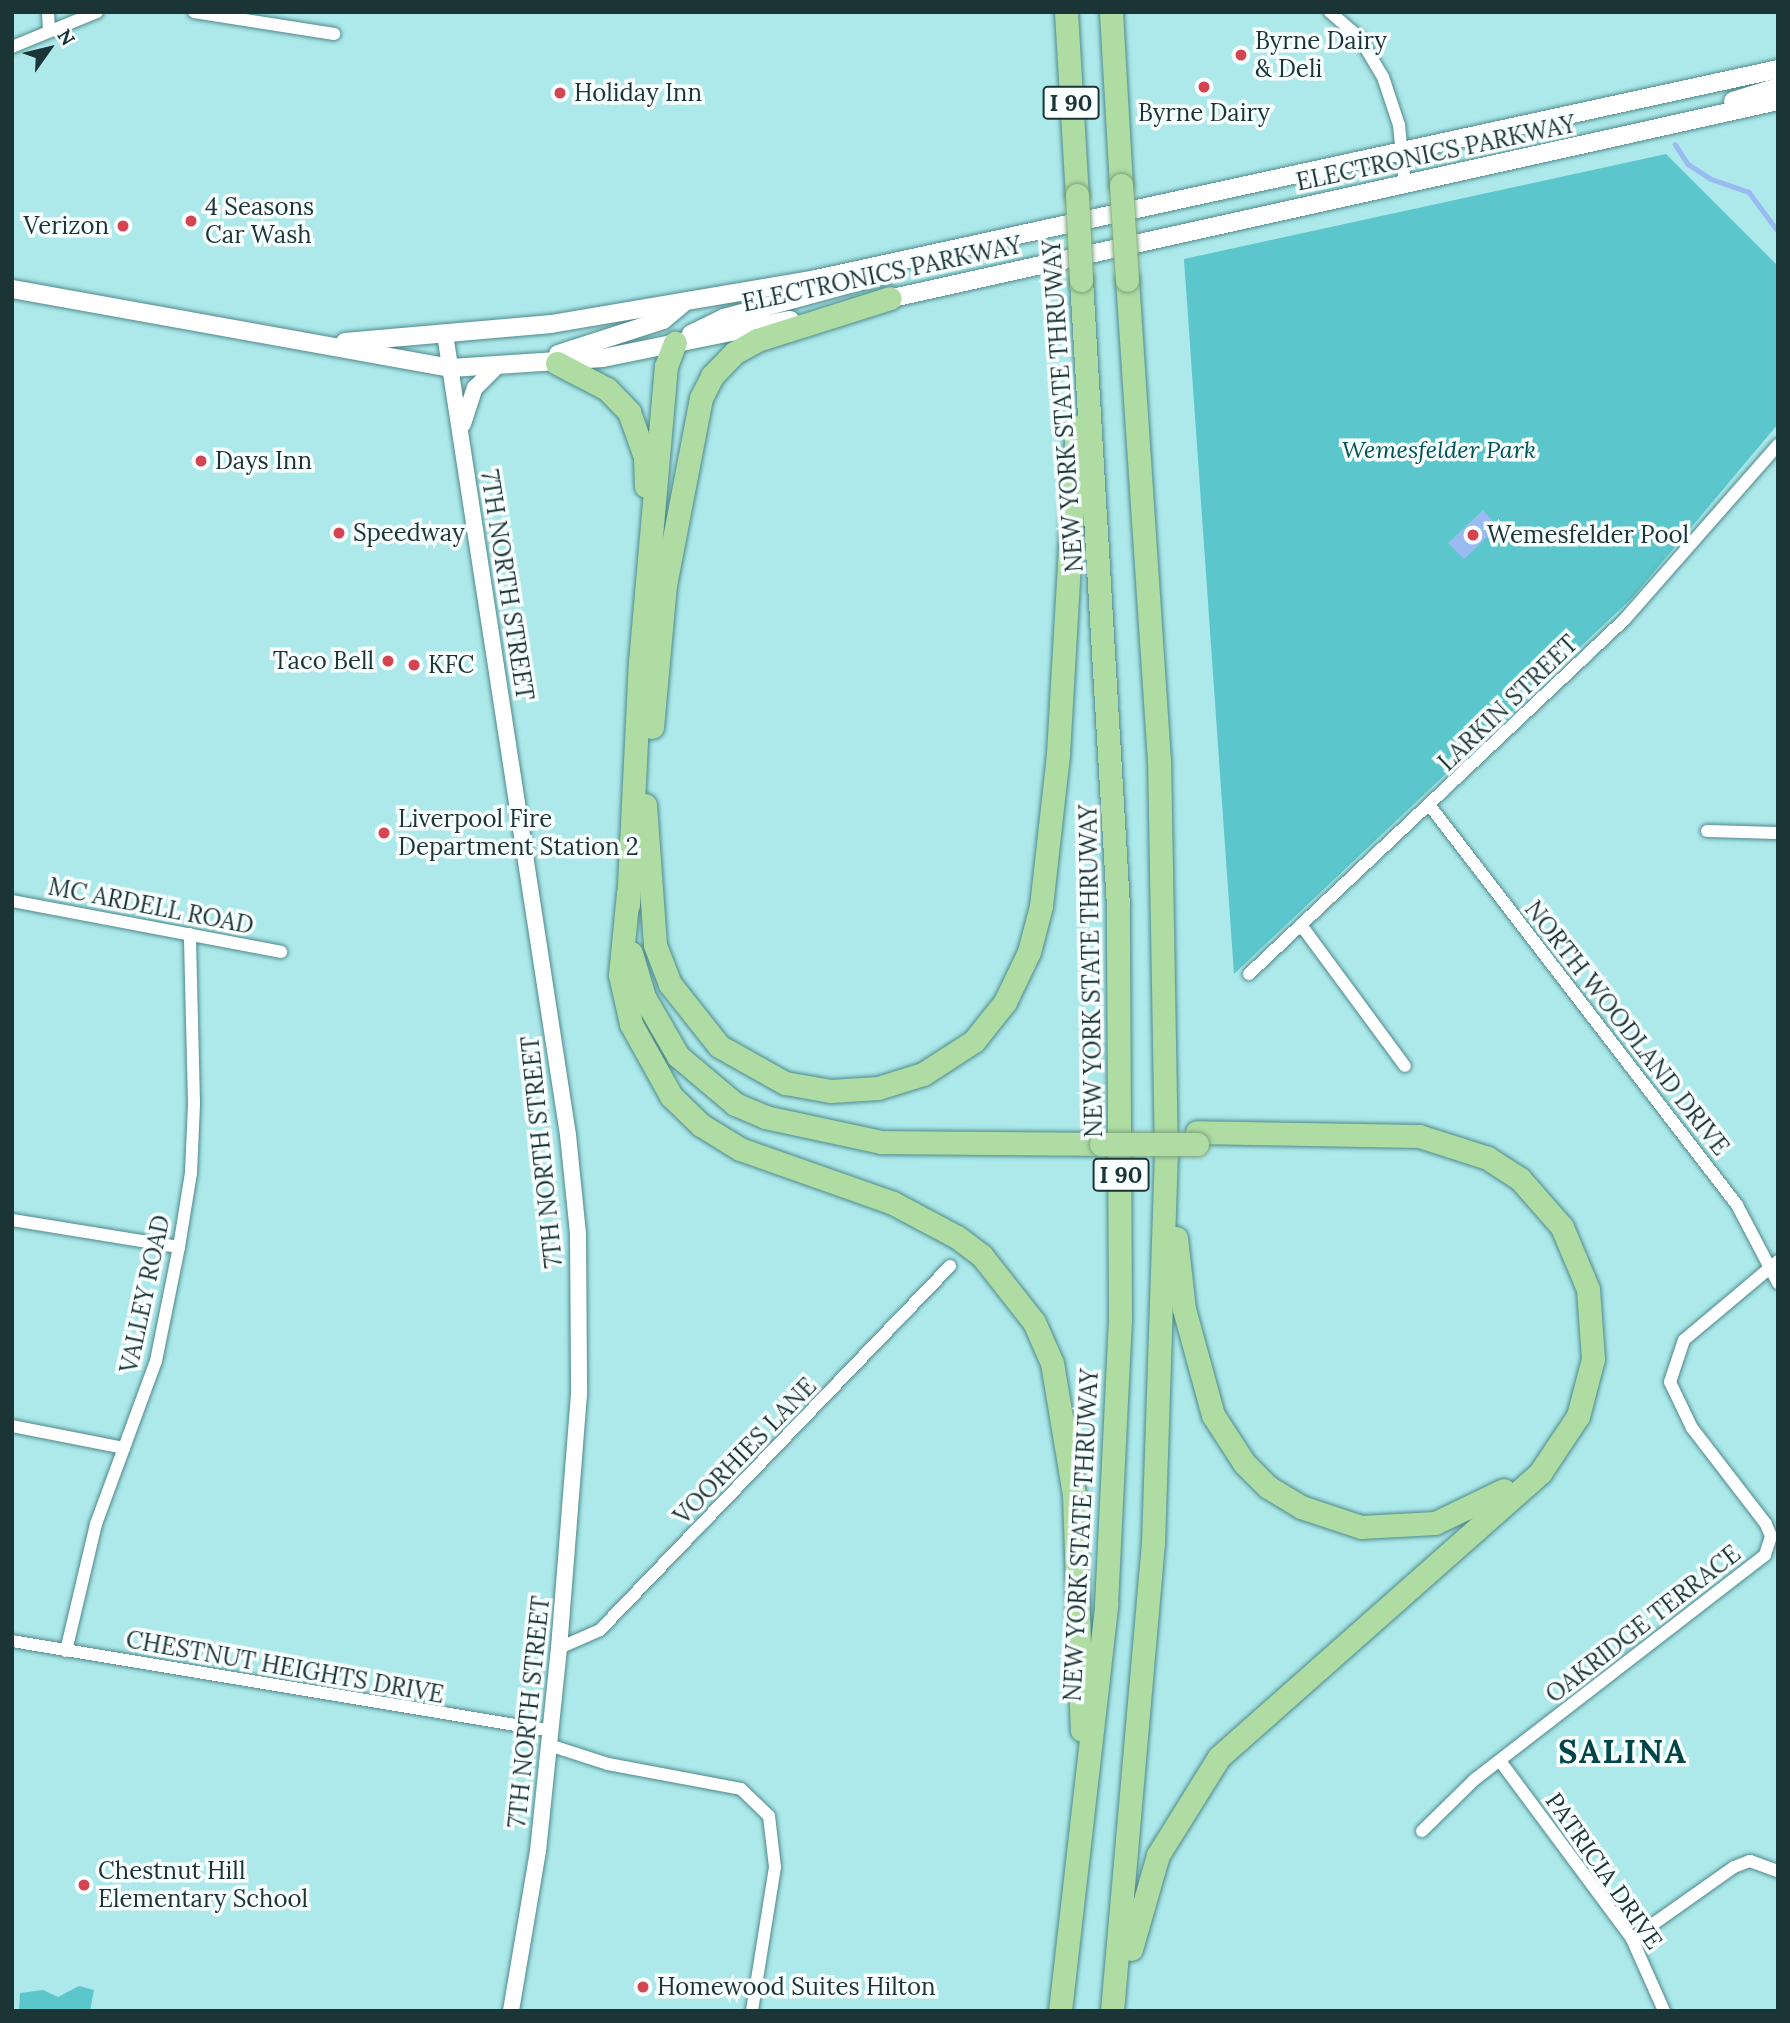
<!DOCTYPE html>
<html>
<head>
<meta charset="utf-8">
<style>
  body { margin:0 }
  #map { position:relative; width:1790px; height:2023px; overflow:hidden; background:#ade9eb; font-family:Lora,serif }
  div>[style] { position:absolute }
  .green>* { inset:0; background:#5bc6cb }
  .water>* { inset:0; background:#99bbf1 }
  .stream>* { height:4.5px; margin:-2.25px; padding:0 2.25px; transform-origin:2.25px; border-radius:2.25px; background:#99bbf1 }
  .roads { filter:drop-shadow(0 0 2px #4f898b) drop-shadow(0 0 2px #4f898b) }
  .minor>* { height:12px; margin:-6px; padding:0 6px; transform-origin:6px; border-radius:6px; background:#fff }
  .tertiary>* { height:16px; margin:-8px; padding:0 8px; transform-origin:8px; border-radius:8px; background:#fff }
  .secondary>* { height:18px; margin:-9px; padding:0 9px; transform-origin:9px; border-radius:9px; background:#fff }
  .motorway>* { height:23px; margin:-11.5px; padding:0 11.5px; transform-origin:11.5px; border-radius:11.5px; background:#aedca2 }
  .bridges { filter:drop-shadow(0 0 2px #7ba17c) drop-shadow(0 0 2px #7ba17c) }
  .motorway-bridge>* { height:23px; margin:-11.5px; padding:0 11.5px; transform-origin:11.5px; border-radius:11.5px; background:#aedca2 }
  .dots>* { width:19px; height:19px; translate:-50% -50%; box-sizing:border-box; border:4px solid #f9fefe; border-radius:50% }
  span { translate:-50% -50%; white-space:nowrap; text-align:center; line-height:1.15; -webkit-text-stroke:7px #f9fefe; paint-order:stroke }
  .shield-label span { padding:2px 5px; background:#f9fefe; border:2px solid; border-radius:5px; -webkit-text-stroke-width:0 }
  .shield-label { font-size:23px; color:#1b3435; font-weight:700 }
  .poi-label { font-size:24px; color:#1b3435 }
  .left { translate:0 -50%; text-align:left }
  .right { translate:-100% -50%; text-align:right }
  .street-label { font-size:24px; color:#1b3435 }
  .park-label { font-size:24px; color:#005458; font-style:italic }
  .district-label { font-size:32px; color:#004548; font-weight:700; letter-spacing:2px }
  .frame { position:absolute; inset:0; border:14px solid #1b3435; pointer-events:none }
  .north { position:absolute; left:14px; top:14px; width:70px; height:70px; -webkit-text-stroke:5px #f9fefe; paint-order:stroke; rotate:56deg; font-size:19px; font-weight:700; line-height:28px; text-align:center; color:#1b3435 }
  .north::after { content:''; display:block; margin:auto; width:24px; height:32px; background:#1b3435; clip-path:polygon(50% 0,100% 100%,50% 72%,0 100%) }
</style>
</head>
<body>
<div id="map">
  <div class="green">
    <i style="clip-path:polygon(1666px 154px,1778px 266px,1778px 424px,1632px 598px,1234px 974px,1184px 259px)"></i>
    <i style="clip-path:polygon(79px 1986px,94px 1990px,90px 2011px,19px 2011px,20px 1993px,43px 1990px,58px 1997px)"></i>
  </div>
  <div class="water">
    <i style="clip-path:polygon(1483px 510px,1498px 527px,1464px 559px,1448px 543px)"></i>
  </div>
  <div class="stream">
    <i style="left:1675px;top:144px;width:24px;rotate:57deg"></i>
    <i style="left:1688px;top:164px;width:27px;rotate:33deg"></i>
    <i style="left:1711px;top:179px;width:40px;rotate:18.9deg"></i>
    <i style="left:1749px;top:192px;width:49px;rotate:53.4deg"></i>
  </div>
  <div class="roads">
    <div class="minor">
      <i style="left:48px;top:12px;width:19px;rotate:87deg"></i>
      <i style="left:194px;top:12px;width:142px;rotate:8.9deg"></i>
      <i style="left:1330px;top:12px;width:38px;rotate:41deg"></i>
      <i style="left:1359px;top:37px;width:47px;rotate:59deg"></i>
      <i style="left:1383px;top:77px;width:51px;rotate:71.6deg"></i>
      <i style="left:1399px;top:125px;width:60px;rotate:84.3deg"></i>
      <i style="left:12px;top:47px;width:92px;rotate:-22.4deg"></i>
      <i style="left:1430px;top:806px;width:503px;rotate:52.42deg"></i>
      <i style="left:1737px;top:1205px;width:88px;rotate:62.3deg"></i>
      <i style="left:1707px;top:831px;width:71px;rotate:1.6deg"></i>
      <i style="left:12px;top:901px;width:274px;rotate:10.7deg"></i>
      <i style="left:1301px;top:925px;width:175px;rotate:53.6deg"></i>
      <i style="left:1249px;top:974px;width:517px;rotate:-43.35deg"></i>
      <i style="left:1625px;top:619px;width:232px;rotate:-48.7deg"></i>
      <i style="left:12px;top:1220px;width:169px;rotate:9.2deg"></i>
      <i style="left:12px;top:1426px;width:114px;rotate:11.1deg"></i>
      <i style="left:12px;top:1641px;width:546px;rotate:9.48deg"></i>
      <i style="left:559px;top:1648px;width:45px;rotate:-23.7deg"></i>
      <i style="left:600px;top:1630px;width:505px;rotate:-46.12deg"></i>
      <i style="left:66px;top:1651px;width:130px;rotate:-76.7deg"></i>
      <i style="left:96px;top:1524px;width:174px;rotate:-69.8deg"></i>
      <i style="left:156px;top:1361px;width:116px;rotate:-78.6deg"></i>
      <i style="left:179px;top:1247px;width:75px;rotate:-80.8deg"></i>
      <i style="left:191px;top:1173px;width:70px;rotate:-87.5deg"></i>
      <i style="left:194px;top:1103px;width:169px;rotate:-91.4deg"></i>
      <i style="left:549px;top:1745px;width:62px;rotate:17.9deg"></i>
      <i style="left:608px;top:1764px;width:135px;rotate:10.6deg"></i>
      <i style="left:741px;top:1789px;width:39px;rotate:44deg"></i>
      <i style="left:769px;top:1816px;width:51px;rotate:83.3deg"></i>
      <i style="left:775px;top:1867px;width:146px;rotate:99.1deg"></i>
      <i style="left:1500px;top:1761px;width:222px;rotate:53.4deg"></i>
      <i style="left:1632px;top:1939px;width:79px;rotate:66deg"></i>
      <i style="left:1422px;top:1831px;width:73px;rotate:-44.4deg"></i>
      <i style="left:1474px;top:1780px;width:368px;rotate:-37.7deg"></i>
      <i style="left:1765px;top:1555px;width:20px;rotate:-72deg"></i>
      <i style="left:1771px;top:1536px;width:13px;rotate:-113deg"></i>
      <i style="left:1766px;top:1524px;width:121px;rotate:-127.6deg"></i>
      <i style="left:1692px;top:1428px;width:51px;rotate:-115.6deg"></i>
      <i style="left:1670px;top:1382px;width:44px;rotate:-71.6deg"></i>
      <i style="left:1684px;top:1340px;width:123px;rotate:-40deg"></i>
      <i style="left:1632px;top:1939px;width:125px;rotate:-35.2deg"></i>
      <i style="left:1734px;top:1867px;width:17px;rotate:-21deg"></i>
      <i style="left:1750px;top:1861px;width:30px;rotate:20deg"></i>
    </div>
    <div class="tertiary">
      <i style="left:445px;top:334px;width:810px;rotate:81.27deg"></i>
      <i style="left:568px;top:1135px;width:100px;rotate:84.2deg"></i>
      <i style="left:578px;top:1234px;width:160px;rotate:89.6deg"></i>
      <i style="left:579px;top:1394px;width:255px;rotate:94.5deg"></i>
      <i style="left:559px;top:1648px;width:204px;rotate:95.9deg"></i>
      <i style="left:538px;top:1851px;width:162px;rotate:99.6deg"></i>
      <i style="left:463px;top:424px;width:38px;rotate:-72deg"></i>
      <i style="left:475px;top:388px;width:30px;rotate:-45deg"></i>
    </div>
    <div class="secondary">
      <i style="left:1733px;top:101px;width:47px;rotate:-17.3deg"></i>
      <i style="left:12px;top:289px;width:446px;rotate:10.2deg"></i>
      <i style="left:451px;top:368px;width:152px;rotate:-3.8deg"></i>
      <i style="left:603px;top:358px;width:191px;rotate:-11.5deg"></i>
      <i style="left:879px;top:301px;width:921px;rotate:-12.54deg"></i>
      <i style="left:691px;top:334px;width:37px;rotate:-26deg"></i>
      <i style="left:724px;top:318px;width:173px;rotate:-15.1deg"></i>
      <i style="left:345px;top:342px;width:207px;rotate:-5deg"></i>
      <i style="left:551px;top:324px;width:269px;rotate:-9.6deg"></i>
      <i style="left:816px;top:279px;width:985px;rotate:-12.31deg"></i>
      <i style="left:558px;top:354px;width:110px;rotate:-17.9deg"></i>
      <i style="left:663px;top:320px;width:26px;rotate:-40deg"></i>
    </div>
    <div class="motorway">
      <i style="left:1066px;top:12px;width:183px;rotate:86.6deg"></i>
      <i style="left:1111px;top:12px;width:173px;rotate:86.7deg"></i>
      <i style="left:557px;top:363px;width:56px;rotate:27.5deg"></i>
      <i style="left:607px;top:389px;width:32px;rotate:46deg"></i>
      <i style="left:629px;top:412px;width:48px;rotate:70.4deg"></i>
      <i style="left:645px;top:457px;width:29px;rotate:88deg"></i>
      <i style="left:665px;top:585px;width:190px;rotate:-79.1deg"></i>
      <i style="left:701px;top:398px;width:25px;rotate:-63deg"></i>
      <i style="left:712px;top:376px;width:32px;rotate:-46deg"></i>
      <i style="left:734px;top:353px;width:26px;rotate:-29deg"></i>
      <i style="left:757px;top:340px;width:139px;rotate:-17.5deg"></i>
      <i style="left:652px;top:727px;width:155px;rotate:-84.8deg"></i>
      <i style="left:645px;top:805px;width:140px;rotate:85.9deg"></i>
      <i style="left:655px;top:945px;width:42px;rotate:69deg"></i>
      <i style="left:670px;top:984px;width:79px;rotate:51.7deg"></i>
      <i style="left:719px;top:1046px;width:76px;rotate:29.3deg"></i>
      <i style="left:785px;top:1083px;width:47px;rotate:9.9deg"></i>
      <i style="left:831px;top:1091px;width:47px;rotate:-3.7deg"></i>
      <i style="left:878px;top:1088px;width:47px;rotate:-17.3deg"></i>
      <i style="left:923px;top:1074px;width:61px;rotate:-32.9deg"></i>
      <i style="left:974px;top:1041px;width:50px;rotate:-51.5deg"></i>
      <i style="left:1005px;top:1002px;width:55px;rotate:-64.4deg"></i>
      <i style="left:1029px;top:952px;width:48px;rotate:-75.4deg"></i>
      <i style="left:1041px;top:906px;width:153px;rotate:-83.6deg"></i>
      <i style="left:1058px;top:754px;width:328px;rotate:-86.7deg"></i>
      <i style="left:628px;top:893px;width:82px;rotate:95.6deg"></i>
      <i style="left:620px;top:975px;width:50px;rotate:77.3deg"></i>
      <i style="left:631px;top:1024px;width:82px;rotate:60.9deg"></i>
      <i style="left:671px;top:1096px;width:42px;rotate:44deg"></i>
      <i style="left:701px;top:1125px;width:46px;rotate:31.6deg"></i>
      <i style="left:740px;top:1149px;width:162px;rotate:19.4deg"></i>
      <i style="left:893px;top:1203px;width:72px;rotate:28deg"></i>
      <i style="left:957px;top:1237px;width:31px;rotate:37deg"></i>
      <i style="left:982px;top:1256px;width:84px;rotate:51.8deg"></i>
      <i style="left:1034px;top:1322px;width:45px;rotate:66.3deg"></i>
      <i style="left:1052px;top:1363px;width:133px;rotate:80.5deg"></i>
      <i style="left:1074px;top:1494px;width:236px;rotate:88.1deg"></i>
      <i style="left:628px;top:905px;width:243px;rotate:-87.2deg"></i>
      <i style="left:640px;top:662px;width:297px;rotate:-85deg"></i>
      <i style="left:666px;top:366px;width:25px;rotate:-69deg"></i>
      <i style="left:631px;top:953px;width:46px;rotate:73.5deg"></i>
      <i style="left:644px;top:997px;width:68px;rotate:60deg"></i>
      <i style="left:678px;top:1056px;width:75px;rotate:40.1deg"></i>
      <i style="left:735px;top:1104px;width:33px;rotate:23deg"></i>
      <i style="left:765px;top:1117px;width:120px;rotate:12.1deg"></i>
      <i style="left:882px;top:1142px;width:219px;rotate:0.5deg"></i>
      <i style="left:1176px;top:1238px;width:71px;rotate:83.6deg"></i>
      <i style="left:1184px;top:1309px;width:110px;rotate:74.7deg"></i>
      <i style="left:1213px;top:1415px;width:57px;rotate:57.1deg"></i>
      <i style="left:1244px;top:1463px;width:34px;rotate:45deg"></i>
      <i style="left:1268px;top:1487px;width:39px;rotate:31deg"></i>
      <i style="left:1301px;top:1507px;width:63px;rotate:18.4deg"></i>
      <i style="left:1361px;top:1527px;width:74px;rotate:-3.1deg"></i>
      <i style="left:1435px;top:1523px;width:76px;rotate:-25.6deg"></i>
      <i style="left:1131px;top:1949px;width:98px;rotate:-74deg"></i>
      <i style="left:1158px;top:1855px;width:115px;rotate:-58.1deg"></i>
      <i style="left:1219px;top:1757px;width:429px;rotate:-41.5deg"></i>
      <i style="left:1540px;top:1473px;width:69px;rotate:-56.3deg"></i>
      <i style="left:1578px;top:1416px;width:59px;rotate:-75.3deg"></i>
      <i style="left:1593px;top:1359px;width:70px;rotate:-94.1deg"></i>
      <i style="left:1588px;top:1289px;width:67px;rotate:-112.8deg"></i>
      <i style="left:1562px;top:1227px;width:64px;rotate:-131.2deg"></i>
      <i style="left:1520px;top:1179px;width:38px;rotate:-147deg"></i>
      <i style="left:1488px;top:1158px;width:72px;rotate:-162.3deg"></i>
      <i style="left:1419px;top:1136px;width:222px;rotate:-179deg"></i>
      <i style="left:1060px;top:2011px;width:409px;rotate:-83.5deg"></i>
      <i style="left:1106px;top:1605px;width:286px;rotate:-87.2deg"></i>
      <i style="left:1120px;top:1319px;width:413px;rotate:-90.3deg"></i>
      <i style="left:1118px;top:906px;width:627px;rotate:-93.38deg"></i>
      <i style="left:1112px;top:2011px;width:470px;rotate:-85deg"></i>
      <i style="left:1153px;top:1543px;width:386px;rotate:-88.1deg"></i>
      <i style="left:1166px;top:1157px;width:396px;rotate:-91deg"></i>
      <i style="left:1159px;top:761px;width:482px;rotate:-93.8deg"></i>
    </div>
  </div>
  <div class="bridges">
    <div class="motorway-bridge">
      <i style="left:1121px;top:185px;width:95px;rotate:86.4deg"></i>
      <i style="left:1077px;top:195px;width:85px;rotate:87.3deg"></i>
      <i style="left:1101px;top:1144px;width:96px"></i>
    </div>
  </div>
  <div class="dots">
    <i style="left:1241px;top:55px;background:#d54451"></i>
    <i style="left:1204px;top:87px;background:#d54451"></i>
    <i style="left:560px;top:93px;background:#d54451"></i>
    <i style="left:191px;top:221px;background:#d54451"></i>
    <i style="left:123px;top:226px;background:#d54451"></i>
    <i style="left:201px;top:461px;background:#d54451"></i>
    <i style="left:339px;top:533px;background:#d54451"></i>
    <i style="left:1473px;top:535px;background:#d54451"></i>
    <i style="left:388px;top:661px;background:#d54451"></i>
    <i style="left:414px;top:665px;background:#d54451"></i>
    <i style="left:384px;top:833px;background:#d54451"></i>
    <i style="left:84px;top:1885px;background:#d54451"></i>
    <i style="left:643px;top:1987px;background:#d54451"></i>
  </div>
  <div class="shield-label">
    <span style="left:1071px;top:103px">I 90</span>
    <span style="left:1121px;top:1175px">I 90</span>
  </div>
  <div class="poi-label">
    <span class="left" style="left:1255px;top:55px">Byrne Dairy<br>&amp; Deli</span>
    <span class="left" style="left:574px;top:93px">Holiday Inn</span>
    <span style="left:1204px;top:113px">Byrne Dairy</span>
    <span class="left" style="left:205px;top:221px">4 Seasons<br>Car Wash</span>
    <span class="right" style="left:109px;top:226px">Verizon</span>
    <span class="left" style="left:215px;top:461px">Days Inn</span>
    <span class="left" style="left:353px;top:533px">Speedway</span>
    <span class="left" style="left:1487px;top:535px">Wemesfelder Pool</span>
    <span class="right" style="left:374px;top:661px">Taco Bell</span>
    <span class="left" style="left:428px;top:665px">KFC</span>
    <span class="left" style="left:398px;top:833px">Liverpool Fire<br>Department Station 2</span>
    <span class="left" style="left:98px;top:1885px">Chestnut Hill<br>Elementary School</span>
    <span class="left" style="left:657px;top:1987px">Homewood Suites Hilton</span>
  </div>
  <div class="street-label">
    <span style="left:1436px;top:153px;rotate:-12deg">ELECTRONICS PARKWAY</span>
    <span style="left:882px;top:274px;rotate:-12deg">ELECTRONICS PARKWAY</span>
    <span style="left:1063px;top:406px;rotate:-94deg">NEW YORK STATE THRUWAY</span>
    <span style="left:507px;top:585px;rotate:81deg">7TH NORTH STREET</span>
    <span style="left:1508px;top:703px;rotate:-44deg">LARKIN STREET</span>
    <span style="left:151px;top:906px;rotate:11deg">MC ARDELL ROAD</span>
    <span style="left:1091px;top:971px;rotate:-91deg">NEW YORK STATE THRUWAY</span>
    <span style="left:1627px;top:1028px;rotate:52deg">NORTH WOODLAND DRIVE</span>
    <span style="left:542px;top:1152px;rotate:-96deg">7TH NORTH STREET</span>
    <span style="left:145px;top:1294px;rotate:-78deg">VALLEY ROAD</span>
    <span style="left:745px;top:1451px;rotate:-46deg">VOORHIES LANE</span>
    <span style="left:1081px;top:1535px;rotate:-87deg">NEW YORK STATE THRUWAY</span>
    <span style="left:1643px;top:1624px;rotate:-38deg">OAKRIDGE TERRACE</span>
    <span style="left:285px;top:1667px;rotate:10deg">CHESTNUT HEIGHTS DRIVE</span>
    <span style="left:529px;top:1712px;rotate:-84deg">7TH NORTH STREET</span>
    <span style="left:1604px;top:1871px;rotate:55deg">PATRICIA DRIVE</span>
  </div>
  <div class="park-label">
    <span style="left:1439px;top:450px">Wemesfelder Park</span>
  </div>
  <div class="district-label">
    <span style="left:1623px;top:1752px">SALINA</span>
  </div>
  <div class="frame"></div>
  <div class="north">N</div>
</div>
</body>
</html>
